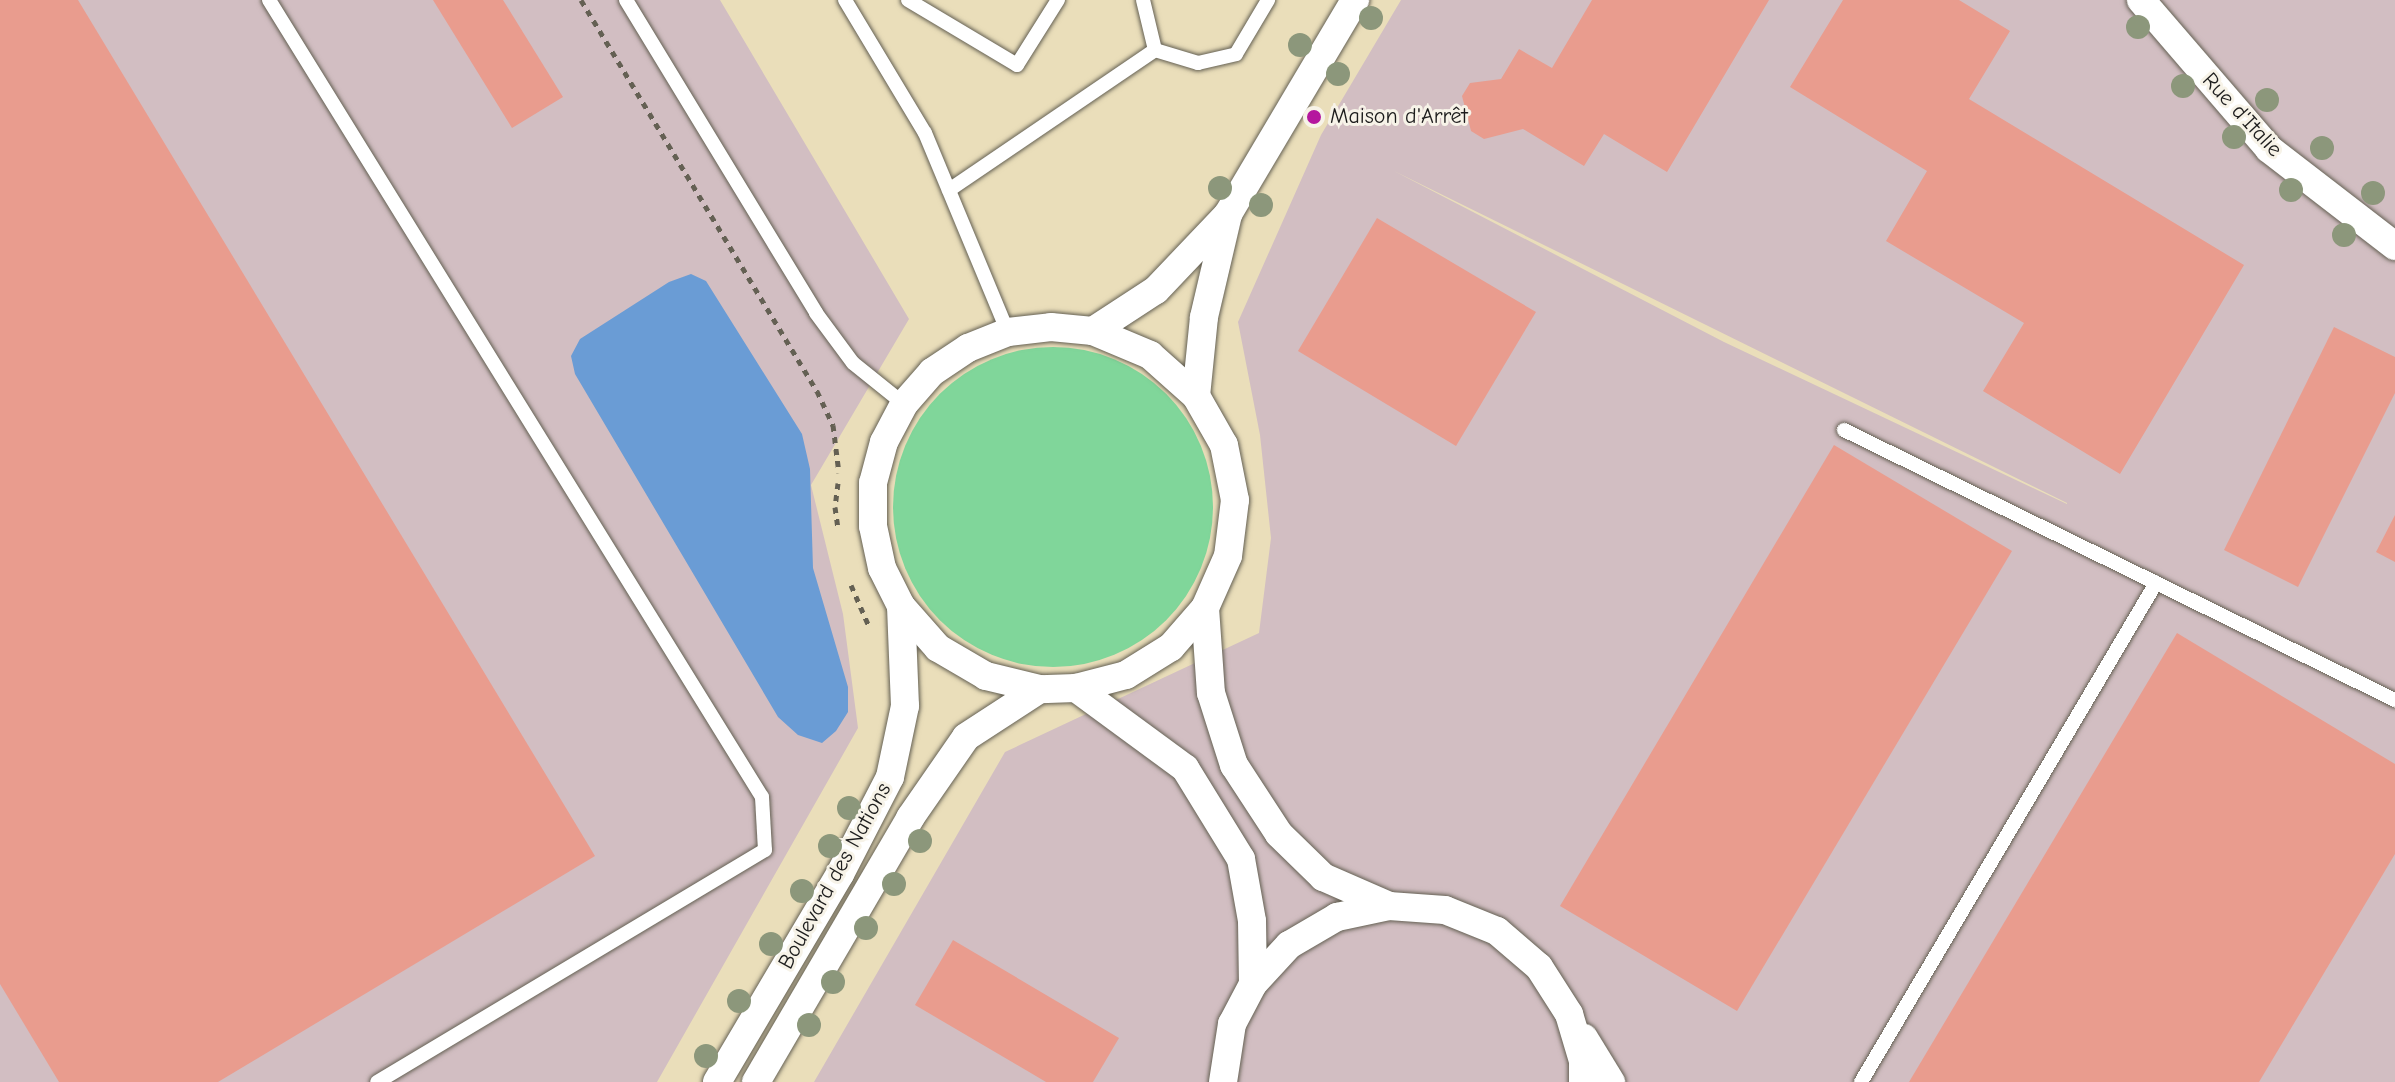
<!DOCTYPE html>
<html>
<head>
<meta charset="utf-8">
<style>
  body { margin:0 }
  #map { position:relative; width:2395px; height:1082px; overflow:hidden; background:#eadeba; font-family:"Comic Neue",sans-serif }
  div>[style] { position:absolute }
  .industrial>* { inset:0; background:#d2bec2 }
  .green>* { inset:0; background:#80d69a }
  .round { border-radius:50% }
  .water>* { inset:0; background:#6a9cd5 }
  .building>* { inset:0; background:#e99c8e }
  .path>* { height:5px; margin-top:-2.5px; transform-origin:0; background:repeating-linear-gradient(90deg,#646053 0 6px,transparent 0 12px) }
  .roads { filter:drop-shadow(0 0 2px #646053) drop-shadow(0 0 2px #646053) }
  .service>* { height:14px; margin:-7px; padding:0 7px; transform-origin:7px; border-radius:7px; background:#fff }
  .minor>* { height:28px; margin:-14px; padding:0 14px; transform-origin:14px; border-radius:14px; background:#fff }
  .trees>* { width:24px; height:24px; margin:-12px; border-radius:50%; background:#8c977b }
  .dots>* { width:22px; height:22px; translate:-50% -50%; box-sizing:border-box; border:4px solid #f7f3e8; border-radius:50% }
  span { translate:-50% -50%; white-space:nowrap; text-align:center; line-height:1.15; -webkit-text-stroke:6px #f7f3e8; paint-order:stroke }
  .street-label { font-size:22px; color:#1c1c1c }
  .poi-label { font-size:22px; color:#1c1c1c }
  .left { translate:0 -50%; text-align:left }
</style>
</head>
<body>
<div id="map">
  <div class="industrial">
    <i style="clip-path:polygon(0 0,720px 0,909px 319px,811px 485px,843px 614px,858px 728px,657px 1082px,0 1082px)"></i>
    <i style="clip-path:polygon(evenodd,1401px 0,2395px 0,2395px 1082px,814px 1082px,1005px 752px,1259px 633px,1271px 538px,1260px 435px,1238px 322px,1321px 135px,1401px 0,1394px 171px,2067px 503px,2067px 504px,1724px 342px,1394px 171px)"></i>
  </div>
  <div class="green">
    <i class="round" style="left:893px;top:347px;width:320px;height:320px"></i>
  </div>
  <div class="water">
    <i style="clip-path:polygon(691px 274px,706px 281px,802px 434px,810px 469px,813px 568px,848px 687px,848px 712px,836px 731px,822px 743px,798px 735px,778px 717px,575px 374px,571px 356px,580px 339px,669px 282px)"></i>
  </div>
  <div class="building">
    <i style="clip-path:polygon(0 0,78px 0,595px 856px,218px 1082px,59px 1082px,0 984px)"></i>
    <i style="clip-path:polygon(433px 0,503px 0,563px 97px,512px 128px)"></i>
    <i style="clip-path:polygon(1592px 0,1769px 0,1667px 172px,1604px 134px,1584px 166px,1523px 129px,1484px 139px,1471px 131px,1462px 96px,1470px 83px,1501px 79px,1519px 49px,1552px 68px)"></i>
    <i style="clip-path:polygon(1843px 0,1959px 0,2010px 31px,1969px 99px,2244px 265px,2120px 474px,1983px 391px,2024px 323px,1886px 241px,1927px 171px,1790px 87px)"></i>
    <i style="clip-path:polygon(1377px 218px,1536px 312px,1456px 446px,1298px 351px)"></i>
    <i style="clip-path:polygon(2334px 327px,2395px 357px,2395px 393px,2298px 587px,2224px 550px)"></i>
    <i style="clip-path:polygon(1834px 445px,2012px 551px,1737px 1011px,1560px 906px)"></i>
    <i style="clip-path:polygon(2395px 515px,2395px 562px,2376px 552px)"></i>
    <i style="clip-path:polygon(2177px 633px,2395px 764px,2395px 854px,2259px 1082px,1909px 1082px)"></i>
    <i style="clip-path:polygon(953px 940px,1119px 1038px,1093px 1082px,1046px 1082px,915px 1005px)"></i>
  </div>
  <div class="path">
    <i style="left:581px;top:0;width:457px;rotate:58.9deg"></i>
    <i style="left:817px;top:391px;width:38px;rotate:65deg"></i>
    <i style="left:833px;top:425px;width:48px;rotate:82.9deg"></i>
    <i style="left:838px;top:483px;width:24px;rotate:97deg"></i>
    <i style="left:835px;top:507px;width:22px;rotate:82deg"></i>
    <i style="left:851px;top:585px;width:43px;rotate:66.4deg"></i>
  </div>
  <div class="roads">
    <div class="service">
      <i style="left:269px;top:0;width:937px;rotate:58.26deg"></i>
      <i style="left:762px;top:797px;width:53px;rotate:86.8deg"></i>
      <i style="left:765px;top:850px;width:452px;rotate:149.1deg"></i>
      <i style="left:626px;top:0;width:366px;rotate:58.7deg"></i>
      <i style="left:816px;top:313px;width:62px;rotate:53.5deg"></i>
      <i style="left:853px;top:363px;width:65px;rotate:38.8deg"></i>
      <i style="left:845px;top:0;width:155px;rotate:59deg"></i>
      <i style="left:925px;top:133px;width:216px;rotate:67.4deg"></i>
      <i style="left:908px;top:0;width:127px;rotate:30.8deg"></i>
      <i style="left:1017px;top:65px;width:77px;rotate:-57.8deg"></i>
      <i style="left:1143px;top:0;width:51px;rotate:76.5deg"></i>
      <i style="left:1155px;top:50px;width:45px;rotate:16.8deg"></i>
      <i style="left:1198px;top:63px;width:39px;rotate:-13deg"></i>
      <i style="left:1236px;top:54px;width:63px;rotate:-59.3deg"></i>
      <i style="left:949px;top:190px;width:249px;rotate:-34.2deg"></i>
      <i style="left:1844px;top:430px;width:614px;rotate:26.11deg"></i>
      <i style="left:1861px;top:1082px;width:580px;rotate:-59.41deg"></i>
    </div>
    <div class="minor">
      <i style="left:2141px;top:0;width:196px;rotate:49.3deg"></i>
      <i style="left:2269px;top:149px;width:159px;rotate:37.6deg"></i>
      <i style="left:1093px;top:331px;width:75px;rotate:-33.1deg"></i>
      <i style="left:1156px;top:290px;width:105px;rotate:-46.5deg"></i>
      <i style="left:1228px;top:214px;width:249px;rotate:-59.3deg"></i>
      <i style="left:1196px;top:396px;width:79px;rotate:-84.2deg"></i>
      <i style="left:1204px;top:317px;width:105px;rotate:-76.8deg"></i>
      <i style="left:1205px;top:608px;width:85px;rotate:86deg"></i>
      <i style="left:1211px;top:693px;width:76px;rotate:72.3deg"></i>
      <i style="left:1234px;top:765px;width:82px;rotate:56.9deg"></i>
      <i style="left:1279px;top:834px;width:62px;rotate:44.3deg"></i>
      <i style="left:1323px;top:877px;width:72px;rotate:23.7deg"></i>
      <i style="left:1076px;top:688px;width:135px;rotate:36.3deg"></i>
      <i style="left:1185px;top:768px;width:107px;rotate:58.4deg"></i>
      <i style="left:1241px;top:859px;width:63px;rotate:79.9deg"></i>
      <i style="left:1252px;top:921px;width:63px;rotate:89.1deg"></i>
      <i style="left:1584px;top:1038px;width:52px;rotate:58.5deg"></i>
      <i style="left:717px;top:1082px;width:242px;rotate:-59.4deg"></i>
      <i style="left:840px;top:874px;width:109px;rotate:-62.7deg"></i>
      <i style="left:890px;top:777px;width:73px;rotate:-78.1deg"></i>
      <i style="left:905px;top:706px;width:100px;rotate:-92.3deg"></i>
      <i style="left:901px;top:606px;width:42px;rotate:-116.6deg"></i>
      <i style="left:882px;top:568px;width:43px;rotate:-102.1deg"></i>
      <i style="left:873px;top:526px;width:43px;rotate:-90deg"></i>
      <i style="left:873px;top:483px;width:42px;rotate:-75deg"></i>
      <i style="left:884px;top:442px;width:43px;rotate:-62.2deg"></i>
      <i style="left:904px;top:404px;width:43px;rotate:-48.8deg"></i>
      <i style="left:932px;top:372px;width:43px;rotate:-33.7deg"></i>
      <i style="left:968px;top:348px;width:43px;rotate:-21.8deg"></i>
      <i style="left:1008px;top:332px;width:43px;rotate:-6.6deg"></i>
      <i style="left:1051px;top:327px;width:42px;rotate:5.4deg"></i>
      <i style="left:1093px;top:331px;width:62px;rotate:22.8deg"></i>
      <i style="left:1150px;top:355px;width:62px;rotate:41.7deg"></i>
      <i style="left:1196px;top:396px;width:56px;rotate:60.3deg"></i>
      <i style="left:1224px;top:445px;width:56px;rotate:78.7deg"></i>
      <i style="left:1235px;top:500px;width:56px;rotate:97.1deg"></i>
      <i style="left:1228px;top:556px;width:57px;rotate:113.9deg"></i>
      <i style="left:1205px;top:608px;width:52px;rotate:131.1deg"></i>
      <i style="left:1171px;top:647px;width:53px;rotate:148.1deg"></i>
      <i style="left:1126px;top:675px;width:52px;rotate:165.4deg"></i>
      <i style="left:1076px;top:688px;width:36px;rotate:178deg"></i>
      <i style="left:1040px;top:689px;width:56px;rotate:-166.5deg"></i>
      <i style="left:986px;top:676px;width:56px;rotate:-149.7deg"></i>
      <i style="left:938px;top:648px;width:56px;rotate:-131.4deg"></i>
      <i style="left:756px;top:1082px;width:306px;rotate:-59.7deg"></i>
      <i style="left:910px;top:818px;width:98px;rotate:-55.3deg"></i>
      <i style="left:966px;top:737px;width:88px;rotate:-33deg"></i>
      <i style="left:1223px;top:1082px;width:59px;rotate:-81.2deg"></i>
      <i style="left:1232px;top:1024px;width:45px;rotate:-62.3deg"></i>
      <i style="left:1253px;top:984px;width:53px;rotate:-47.3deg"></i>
      <i style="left:1289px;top:945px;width:56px;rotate:-30.3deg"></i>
      <i style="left:1337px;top:917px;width:53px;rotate:-11.9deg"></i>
      <i style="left:1389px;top:906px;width:56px;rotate:4.1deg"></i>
      <i style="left:1445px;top:910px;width:56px;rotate:22deg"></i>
      <i style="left:1497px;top:931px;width:55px;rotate:40.6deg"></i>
      <i style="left:1539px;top:967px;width:56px;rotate:57.4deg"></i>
      <i style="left:1569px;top:1014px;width:49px;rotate:73.4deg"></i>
      <i style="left:1583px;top:1061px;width:21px;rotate:90deg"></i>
    </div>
  </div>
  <div class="trees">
    <i style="left:1371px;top:18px"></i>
    <i style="left:2138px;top:27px"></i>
    <i style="left:1300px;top:45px"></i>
    <i style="left:1338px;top:74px"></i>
    <i style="left:2183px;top:86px"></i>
    <i style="left:2267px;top:100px"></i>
    <i style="left:2234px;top:137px"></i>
    <i style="left:2322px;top:148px"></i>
    <i style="left:1220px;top:188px"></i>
    <i style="left:2291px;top:190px"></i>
    <i style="left:2373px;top:193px"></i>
    <i style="left:1261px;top:205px"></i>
    <i style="left:2344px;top:235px"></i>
    <i style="left:849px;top:808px"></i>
    <i style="left:920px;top:841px"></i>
    <i style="left:830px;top:846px"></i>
    <i style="left:894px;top:884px"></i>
    <i style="left:802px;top:891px"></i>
    <i style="left:866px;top:928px"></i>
    <i style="left:771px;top:944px"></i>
    <i style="left:833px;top:982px"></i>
    <i style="left:739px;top:1001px"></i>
    <i style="left:809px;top:1025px"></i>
    <i style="left:706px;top:1056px"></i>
  </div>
  <div class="dots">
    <i style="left:1314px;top:117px;background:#b5179e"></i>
  </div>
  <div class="street-label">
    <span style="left:2242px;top:115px;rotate:47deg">Rue d'Italie</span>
    <span style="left:835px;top:876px;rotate:-61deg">Boulevard des Nations</span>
  </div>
  <div class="poi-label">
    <span class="left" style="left:1330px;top:117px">Maison d'Arrêt</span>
  </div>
</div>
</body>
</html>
